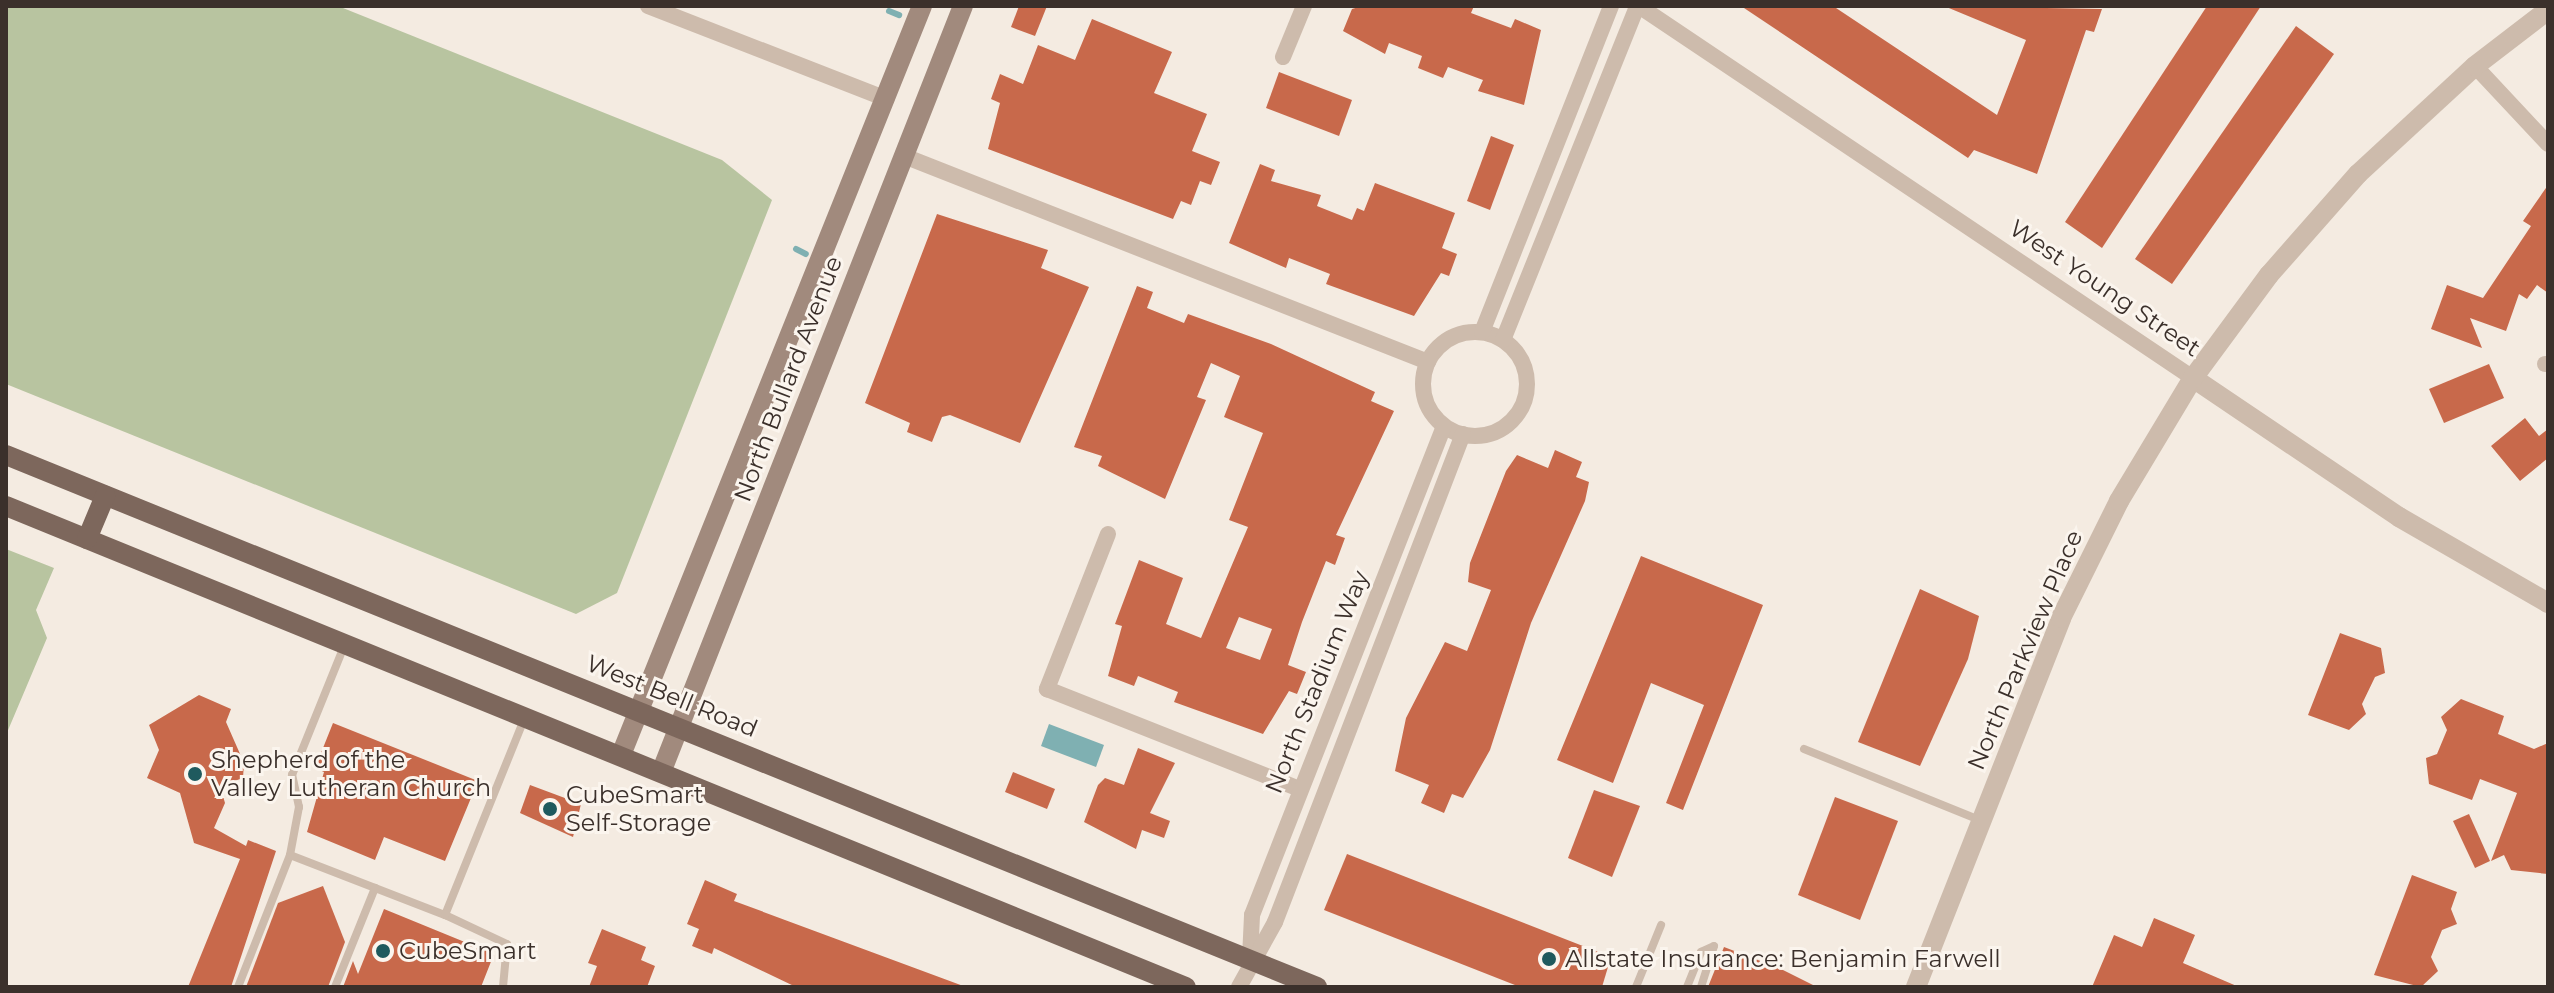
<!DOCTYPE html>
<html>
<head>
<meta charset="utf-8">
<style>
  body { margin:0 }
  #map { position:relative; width:2554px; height:993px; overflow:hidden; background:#f4ebe1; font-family:Montserrat,sans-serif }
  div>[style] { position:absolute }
  .green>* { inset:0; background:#b8c4a0 }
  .water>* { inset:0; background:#7fb0b2 }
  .stream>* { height:6px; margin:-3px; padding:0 3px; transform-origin:3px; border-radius:3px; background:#7fb0b2 }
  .building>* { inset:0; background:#c8694b }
  .service>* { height:8px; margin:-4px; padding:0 4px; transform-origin:4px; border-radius:4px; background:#cdbbac }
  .minor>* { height:16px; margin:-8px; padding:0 8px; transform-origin:8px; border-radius:8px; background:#cdbbac }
  .minor>.ring { margin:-8px; padding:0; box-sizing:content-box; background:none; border:16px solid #cdbbac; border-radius:50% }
  .tertiary>* { height:20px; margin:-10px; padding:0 10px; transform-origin:10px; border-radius:10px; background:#cdbbac }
  .secondary>* { height:20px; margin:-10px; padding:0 10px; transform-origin:10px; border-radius:10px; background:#a18a7d }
  .primary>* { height:20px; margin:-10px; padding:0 10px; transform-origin:10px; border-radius:10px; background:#7d675c }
  .dots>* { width:22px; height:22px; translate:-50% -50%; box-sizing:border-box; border:4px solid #fbf5ee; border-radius:50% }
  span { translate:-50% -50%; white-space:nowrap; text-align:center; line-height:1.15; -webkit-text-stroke:6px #fbf5ee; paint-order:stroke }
  .street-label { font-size:24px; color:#3b302b }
  .poi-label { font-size:24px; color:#3b302b }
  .left { translate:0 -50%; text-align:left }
  .frame { position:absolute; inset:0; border:8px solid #3b302b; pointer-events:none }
</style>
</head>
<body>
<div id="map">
  <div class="green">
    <i style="clip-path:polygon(6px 6px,338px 6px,722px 160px,772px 200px,617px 593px,576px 614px,6px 384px)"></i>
    <i style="clip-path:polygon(6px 549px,54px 568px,36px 610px,47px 638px,6px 735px)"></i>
  </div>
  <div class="water">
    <i style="clip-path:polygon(1049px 724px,1104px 745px,1096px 767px,1041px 746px)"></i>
  </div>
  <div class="stream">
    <i style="left:889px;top:11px;width:11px;rotate:22deg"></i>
    <i style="left:796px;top:249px;width:11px;rotate:27deg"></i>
  </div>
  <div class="building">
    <i style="clip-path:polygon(1019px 6px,1047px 6px,1035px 36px,1011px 27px)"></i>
    <i style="clip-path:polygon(1362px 6px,1474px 6px,1471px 13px,1511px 28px,1515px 19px,1541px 30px,1524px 105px,1478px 91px,1483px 80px,1448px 67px,1443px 78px,1418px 68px,1422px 56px,1389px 43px,1385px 54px,1343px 31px,1352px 9px)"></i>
    <i style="clip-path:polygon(1741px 6px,1833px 6px,1997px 115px,2026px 40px,1944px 6px,2102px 9px,2094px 32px,2086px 30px,2037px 174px,1974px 150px,1968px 158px)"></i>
    <i style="clip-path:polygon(2207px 6px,2261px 6px,2102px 248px,2065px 222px)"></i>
    <i style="clip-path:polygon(1092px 19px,1172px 52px,1154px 93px,1207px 114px,1192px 151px,1220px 162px,1211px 185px,1200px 181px,1191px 205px,1181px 201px,1173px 219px,988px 149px,1000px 103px,991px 99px,1000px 74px,1023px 84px,1038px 45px,1075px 60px)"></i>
    <i style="clip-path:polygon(2296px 26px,2334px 54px,2172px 284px,2135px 259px)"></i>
    <i style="clip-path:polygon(1279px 72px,1352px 100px,1339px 136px,1266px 108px)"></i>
    <i style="clip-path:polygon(1491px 136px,1514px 145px,1490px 210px,1467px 201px)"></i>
    <i style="clip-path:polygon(1260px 164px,1275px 170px,1271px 181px,1321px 195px,1317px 206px,1352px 220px,1357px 208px,1364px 211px,1375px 183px,1455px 213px,1442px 248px,1457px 254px,1449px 276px,1441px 273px,1414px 316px,1326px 284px,1330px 274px,1289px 258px,1286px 268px,1229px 243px)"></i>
    <i style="clip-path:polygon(2548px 185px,2548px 293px,2537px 285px,2527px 299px,2519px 294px,2506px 331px,2470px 318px,2482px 348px,2431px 329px,2447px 285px,2483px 298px,2531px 226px,2523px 221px)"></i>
    <i style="clip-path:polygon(937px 214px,1048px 250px,1041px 268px,1089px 287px,1020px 443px,950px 415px,942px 417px,932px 442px,907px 432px,910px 423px,865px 403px)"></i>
    <i style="clip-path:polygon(evenodd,1137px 286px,1153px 292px,1147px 308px,1184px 323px,1188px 314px,1271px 344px,1375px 392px,1371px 401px,1394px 411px,1336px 535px,1345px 538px,1335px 565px,1326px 561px,1302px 622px,1288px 665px,1306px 672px,1297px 694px,1289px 691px,1263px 734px,1174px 702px,1178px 692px,1138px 676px,1134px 686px,1108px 676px,1122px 626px,1115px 624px,1139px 560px,1183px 578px,1166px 624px,1201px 638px,1248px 527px,1229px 520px,1263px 433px,1224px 417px,1240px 376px,1211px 363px,1197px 397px,1206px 400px,1165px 499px,1098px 466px,1102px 456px,1074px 447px,1137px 286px,1239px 617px,1272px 629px,1260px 660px,1226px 648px,1239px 617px)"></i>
    <i style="clip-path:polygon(2489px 364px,2504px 398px,2444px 423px,2429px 389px)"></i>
    <i style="clip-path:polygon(2525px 418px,2539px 436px,2548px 429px,2548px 458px,2520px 481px,2491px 446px)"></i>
    <i style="clip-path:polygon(1555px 450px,1582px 462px,1576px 477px,1589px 482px,1585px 501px,1531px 623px,1490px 750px,1463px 798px,1452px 794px,1444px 813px,1421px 803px,1429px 785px,1395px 771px,1406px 718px,1445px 642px,1467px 651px,1491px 590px,1468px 582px,1470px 563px,1506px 471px,1517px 455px,1548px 468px)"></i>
    <i style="clip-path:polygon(1641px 556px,1763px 605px,1683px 810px,1666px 803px,1704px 705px,1651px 683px,1613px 783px,1557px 760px)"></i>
    <i style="clip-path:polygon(1920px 589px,1979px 616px,1968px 659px,1920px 766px,1858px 742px)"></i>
    <i style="clip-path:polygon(2340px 633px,2381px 648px,2385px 673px,2375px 677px,2362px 704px,2366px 714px,2349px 730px,2308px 715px)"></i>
    <i style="clip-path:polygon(199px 695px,231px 709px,226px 722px,244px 763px,243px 778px,220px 786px,225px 803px,214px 828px,246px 846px,248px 840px,276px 851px,231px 987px,188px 987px,240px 859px,194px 843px,180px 793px,147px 778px,159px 750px,149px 725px)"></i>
    <i style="clip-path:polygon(2461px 699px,2504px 716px,2498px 734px,2534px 749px,2548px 743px,2548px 874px,2511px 870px,2504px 855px,2491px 861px,2517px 793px,2480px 779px,2472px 800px,2429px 784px,2426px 758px,2437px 754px,2447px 730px,2441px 717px)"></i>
    <i style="clip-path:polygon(333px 723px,478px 781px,445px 861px,384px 837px,375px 860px,307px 832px,324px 772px,315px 768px)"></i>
    <i style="clip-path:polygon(1138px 748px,1175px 763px,1150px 813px,1170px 821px,1164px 838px,1142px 830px,1136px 849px,1084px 822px,1098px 785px,1105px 778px,1124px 785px)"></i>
    <i style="clip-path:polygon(1013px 772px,1055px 789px,1047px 809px,1005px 792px)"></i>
    <i style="clip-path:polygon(530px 785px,581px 804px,573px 837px,520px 813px)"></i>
    <i style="clip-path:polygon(1594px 790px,1640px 806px,1612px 877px,1568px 858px)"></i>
    <i style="clip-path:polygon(1835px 797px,1898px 821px,1860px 920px,1798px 895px)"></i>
    <i style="clip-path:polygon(2469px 814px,2490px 861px,2475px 868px,2453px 821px)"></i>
    <i style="clip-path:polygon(1347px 854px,1611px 957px,1602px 987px,1520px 987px,1324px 910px)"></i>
    <i style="clip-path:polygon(2412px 875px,2457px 892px,2451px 909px,2457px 924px,2442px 930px,2431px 957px,2438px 971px,2421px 987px,2374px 975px)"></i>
    <i style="clip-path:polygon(705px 880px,737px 894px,734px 901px,966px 987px,796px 987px,714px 948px,712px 954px,692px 946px,699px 929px,687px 924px)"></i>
    <i style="clip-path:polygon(323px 886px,345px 942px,328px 987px,246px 987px,278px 903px)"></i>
    <i style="clip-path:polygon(384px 909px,494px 954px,481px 987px,343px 987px,353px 961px,358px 974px)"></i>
    <i style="clip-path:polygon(2154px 918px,2195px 935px,2183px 963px,2239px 987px,2092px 987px,2114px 935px,2142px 947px)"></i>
    <i style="clip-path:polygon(602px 929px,646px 947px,641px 960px,655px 966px,647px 987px,589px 987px,597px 966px,588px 963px)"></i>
    <i style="clip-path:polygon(1724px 947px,1781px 969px,1817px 987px,1708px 987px)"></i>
  </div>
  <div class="service">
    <i style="left:1804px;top:749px;width:192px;rotate:22deg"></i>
    <i style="left:290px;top:855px;width:166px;rotate:21.2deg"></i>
    <i style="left:238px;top:987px;width:142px;rotate:-68.5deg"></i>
    <i style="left:290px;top:855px;width:49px;rotate:-79.4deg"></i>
    <i style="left:299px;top:807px;width:33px;rotate:-102deg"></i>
    <i style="left:292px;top:775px;width:141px;rotate:-68deg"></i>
    <i style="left:335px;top:987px;width:107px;rotate:-68deg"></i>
    <i style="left:503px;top:987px;width:43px;rotate:-84.7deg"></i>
    <i style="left:507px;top:944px;width:68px;rotate:-154.9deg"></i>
    <i style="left:445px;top:915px;width:214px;rotate:-68deg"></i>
    <i style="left:1636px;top:987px;width:67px;rotate:-68deg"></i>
    <i style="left:1687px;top:987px;width:38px;rotate:-68deg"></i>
    <i style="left:1701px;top:952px;width:14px;rotate:-25deg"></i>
    <i style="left:1714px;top:946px;width:43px;rotate:107.6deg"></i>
  </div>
  <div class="minor">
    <i style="left:648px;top:6px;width:256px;rotate:21.3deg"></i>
    <i style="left:1639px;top:6px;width:667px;rotate:33.88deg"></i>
    <i style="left:1283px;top:57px;width:55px;rotate:-67.6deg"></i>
    <i style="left:2475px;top:66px;width:107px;rotate:46.9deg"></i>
    <i style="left:904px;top:156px;width:563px;rotate:21.46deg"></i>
    <i class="ring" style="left:1423px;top:332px;width:88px;height:88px"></i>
    <i style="left:1482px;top:332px;width:351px;rotate:-68.4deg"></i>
    <i style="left:1503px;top:340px;width:360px;rotate:-68.1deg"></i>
    <i style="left:2545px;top:364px;width:3px"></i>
    <i style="left:1108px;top:534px;width:167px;rotate:111.5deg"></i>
    <i style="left:1047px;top:689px;width:272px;rotate:21.6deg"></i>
    <i style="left:1250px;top:958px;width:43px;rotate:-87.3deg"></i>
    <i style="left:1252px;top:915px;width:525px;rotate:-68.56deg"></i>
    <i style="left:1239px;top:987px;width:74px;rotate:-61deg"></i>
    <i style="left:1275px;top:922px;width:523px;rotate:-68.93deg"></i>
  </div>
  <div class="tertiary">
    <i style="left:2193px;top:378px;width:249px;rotate:34deg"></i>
    <i style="left:2399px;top:517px;width:172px;rotate:30deg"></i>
    <i style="left:1916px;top:987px;width:396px;rotate:-68.5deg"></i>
    <i style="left:2061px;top:618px;width:131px;rotate:-63.6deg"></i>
    <i style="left:2119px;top:501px;width:144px;rotate:-59deg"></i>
    <i style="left:2193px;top:378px;width:128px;rotate:-53.6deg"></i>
    <i style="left:2269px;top:275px;width:135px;rotate:-48.6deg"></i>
    <i style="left:2358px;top:174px;width:159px;rotate:-42.7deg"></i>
    <i style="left:2475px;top:66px;width:92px;rotate:-37.5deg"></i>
  </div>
  <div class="secondary">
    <i style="left:621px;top:755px;width:807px;rotate:-68.11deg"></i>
    <i style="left:662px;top:770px;width:821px;rotate:-68.5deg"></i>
  </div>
  <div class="primary">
    <i style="left:6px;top:455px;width:1415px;rotate:22.09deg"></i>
    <i style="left:6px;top:506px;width:1274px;rotate:22.18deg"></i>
    <i style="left:87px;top:539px;width:47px;rotate:-67.3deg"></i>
  </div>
  <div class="dots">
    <i style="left:195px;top:774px;background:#1f5a5e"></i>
    <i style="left:550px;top:809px;background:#1f5a5e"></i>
    <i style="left:383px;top:951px;background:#1f5a5e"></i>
    <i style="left:1549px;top:959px;background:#1f5a5e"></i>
  </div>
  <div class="street-label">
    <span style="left:2105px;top:288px;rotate:34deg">West Young Street</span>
    <span style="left:788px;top:379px;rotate:-69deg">North Bullard Avenue</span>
    <span style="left:2025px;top:650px;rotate:-67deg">North Parkview Place</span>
    <span style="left:1317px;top:682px;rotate:-68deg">North Stadium Way</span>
    <span style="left:672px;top:696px;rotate:22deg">West Bell Road</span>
  </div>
  <div class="poi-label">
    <span class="left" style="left:211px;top:774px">Shepherd of the<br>Valley Lutheran Church</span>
    <span class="left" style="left:566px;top:809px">CubeSmart<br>Self-Storage</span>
    <span class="left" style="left:399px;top:951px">CubeSmart</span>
    <span class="left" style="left:1565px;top:959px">Allstate Insurance: Benjamin Farwell</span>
  </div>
  <div class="frame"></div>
</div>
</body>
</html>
